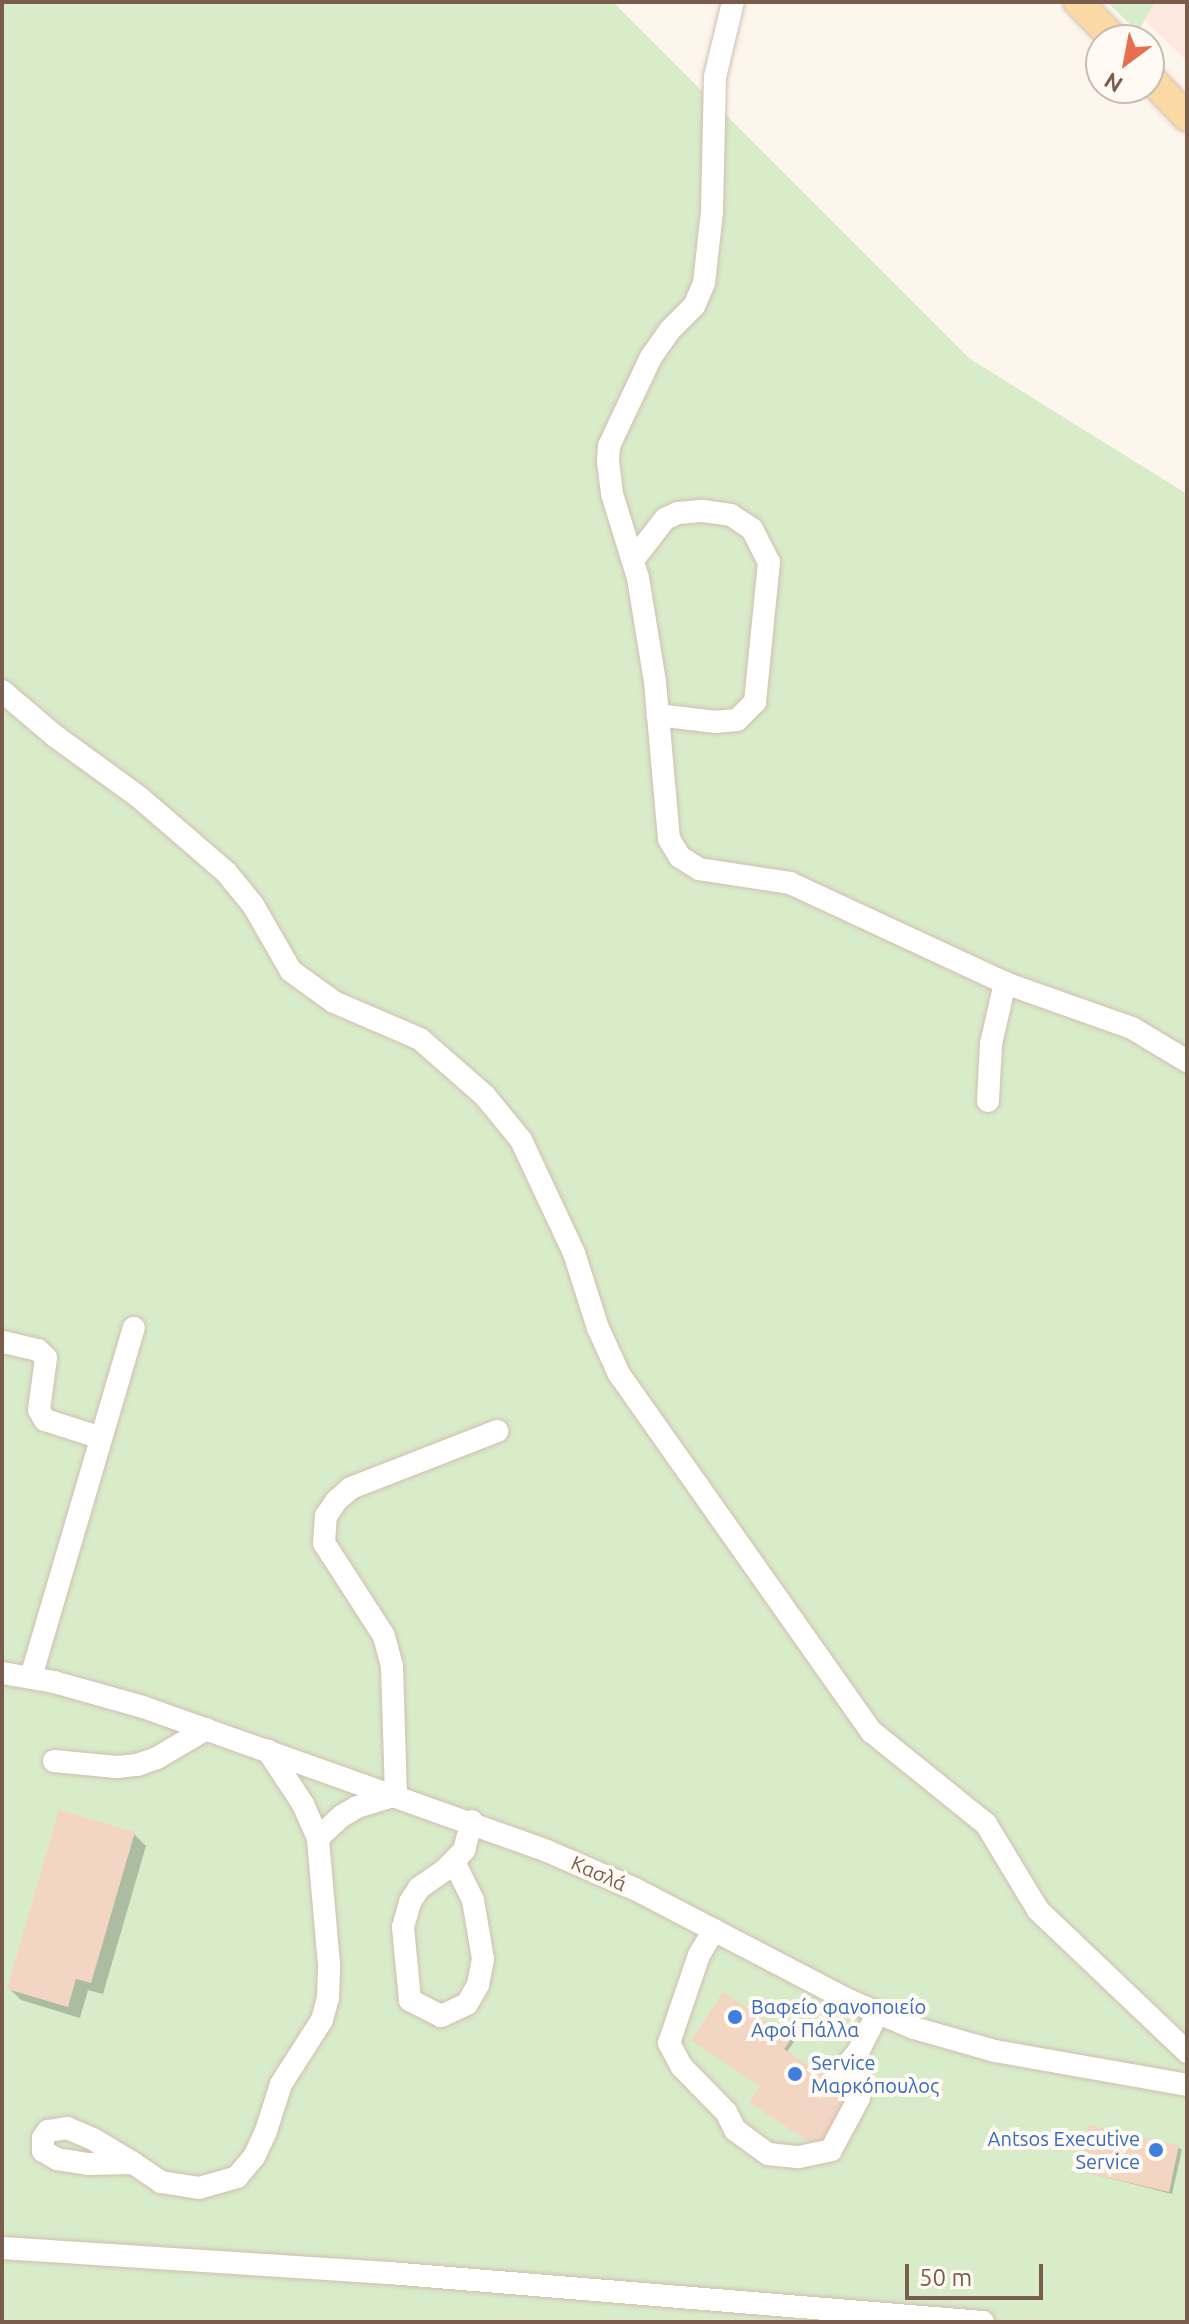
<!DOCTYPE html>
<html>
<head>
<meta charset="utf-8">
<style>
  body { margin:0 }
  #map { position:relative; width:1189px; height:2324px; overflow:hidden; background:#fdf6ec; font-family:Ubuntu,sans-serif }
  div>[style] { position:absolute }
  .commercial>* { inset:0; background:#fde8e0 }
  .green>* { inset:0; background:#d8ecc9 }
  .shadow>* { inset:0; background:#0003 }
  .building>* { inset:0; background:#f3d5c3 }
  .roads { filter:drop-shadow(0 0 2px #d1beb0) drop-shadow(0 0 2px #d1beb0) }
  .minor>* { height:22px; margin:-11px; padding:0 11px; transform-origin:11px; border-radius:11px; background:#fff }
  .major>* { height:28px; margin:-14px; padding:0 14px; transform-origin:14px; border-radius:14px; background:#fbd9a5 }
  .dots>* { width:22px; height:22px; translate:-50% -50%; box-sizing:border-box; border:4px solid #fffaf3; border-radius:50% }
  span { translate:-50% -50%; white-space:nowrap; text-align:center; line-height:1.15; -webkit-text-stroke:8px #fffaf3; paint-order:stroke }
  .street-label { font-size:20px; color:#7a5c4d }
  .shop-label { font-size:20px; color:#366cbe }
  .left { translate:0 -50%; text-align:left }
  .right { translate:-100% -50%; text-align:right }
  .frame { position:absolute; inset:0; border:4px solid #7a5c4d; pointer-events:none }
  .north { position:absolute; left:1085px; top:24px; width:80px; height:80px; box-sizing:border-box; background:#fffaf3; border:2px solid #cabbb1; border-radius:50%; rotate:212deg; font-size:22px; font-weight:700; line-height:32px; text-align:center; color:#7a5c4d }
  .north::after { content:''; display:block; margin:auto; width:28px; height:36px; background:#e76f51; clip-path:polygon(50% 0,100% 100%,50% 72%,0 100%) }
  .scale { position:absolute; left:905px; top:2264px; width:138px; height:36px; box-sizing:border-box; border:4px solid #7a5c4d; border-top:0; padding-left:10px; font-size:24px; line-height:28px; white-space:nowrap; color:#7a5c4d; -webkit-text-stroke:6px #fffaf3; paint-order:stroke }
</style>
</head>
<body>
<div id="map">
  <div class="commercial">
    <i style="clip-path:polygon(1155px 2px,1187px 2px,1187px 61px,1144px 20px)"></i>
  </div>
  <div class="green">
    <i style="clip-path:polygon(2px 2px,613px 2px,970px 359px,1187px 494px,1187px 2322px,2px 2322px)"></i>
    <i style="clip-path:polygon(1107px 2px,1155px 2px,1138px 32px)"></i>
  </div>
  <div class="shadow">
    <i style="clip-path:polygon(134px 1834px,146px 1846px,103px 1994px,88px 1990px,80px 2018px,21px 2000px,9px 1988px)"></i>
    <i style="clip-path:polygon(790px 2039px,794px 2042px,786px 2053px,852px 2097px,822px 2150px,762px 2086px,696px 2043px)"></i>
    <i style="clip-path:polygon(1178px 2147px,1182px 2150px,1172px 2194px,1081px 2171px)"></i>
  </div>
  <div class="building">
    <i style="clip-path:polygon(59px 1810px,135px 1832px,91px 1983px,76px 1979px,68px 2007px,7px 1989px)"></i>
    <i style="clip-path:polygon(723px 1992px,792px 2038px,784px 2049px,853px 2095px,818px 2148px,749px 2102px,760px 2086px,691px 2040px)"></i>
    <i style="clip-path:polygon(1089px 2125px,1179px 2145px,1169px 2192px,1079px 2171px)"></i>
  </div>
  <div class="roads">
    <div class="minor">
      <i style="left:733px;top:2px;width:77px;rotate:103.5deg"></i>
      <i style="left:715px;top:77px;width:135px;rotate:91.3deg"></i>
      <i style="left:712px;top:212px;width:71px;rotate:96.4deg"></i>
      <i style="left:704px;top:283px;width:25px;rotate:113deg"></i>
      <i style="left:694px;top:306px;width:34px;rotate:135deg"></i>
      <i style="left:670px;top:330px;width:33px;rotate:125deg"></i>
      <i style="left:651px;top:357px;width:98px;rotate:115.3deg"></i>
      <i style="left:609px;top:446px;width:15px;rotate:94deg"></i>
      <i style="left:608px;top:461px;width:33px;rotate:83deg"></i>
      <i style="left:612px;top:494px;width:88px;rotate:72.8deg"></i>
      <i style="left:638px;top:578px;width:105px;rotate:80.7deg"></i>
      <i style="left:655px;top:682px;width:158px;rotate:84.9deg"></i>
      <i style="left:669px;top:839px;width:21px;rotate:59deg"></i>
      <i style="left:680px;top:857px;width:22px;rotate:32deg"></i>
      <i style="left:699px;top:869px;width:92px;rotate:8.7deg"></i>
      <i style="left:790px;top:883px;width:237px;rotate:24.9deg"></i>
      <i style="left:1005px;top:983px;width:135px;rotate:19.5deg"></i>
      <i style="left:1132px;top:1028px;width:64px;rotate:31deg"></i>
      <i style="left:633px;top:560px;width:52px;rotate:-52deg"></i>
      <i style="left:665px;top:519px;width:14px;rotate:-25deg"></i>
      <i style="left:678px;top:513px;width:25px;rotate:-5deg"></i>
      <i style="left:703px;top:511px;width:28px;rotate:8deg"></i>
      <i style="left:731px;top:515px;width:25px;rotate:34deg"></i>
      <i style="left:752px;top:529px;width:37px;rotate:63deg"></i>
      <i style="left:769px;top:562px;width:141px;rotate:95.7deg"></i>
      <i style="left:755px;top:702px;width:25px;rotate:135deg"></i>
      <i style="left:737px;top:720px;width:21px;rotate:175deg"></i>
      <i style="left:716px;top:722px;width:59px;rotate:-173.2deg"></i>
      <i style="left:2px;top:691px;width:70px;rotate:40.3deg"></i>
      <i style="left:55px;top:736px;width:104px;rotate:36deg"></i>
      <i style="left:139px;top:797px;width:115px;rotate:40.8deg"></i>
      <i style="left:226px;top:872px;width:43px;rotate:50.7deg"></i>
      <i style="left:253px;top:905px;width:76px;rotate:60.1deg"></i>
      <i style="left:291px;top:971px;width:53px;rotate:35.8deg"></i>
      <i style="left:334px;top:1002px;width:94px;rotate:23.3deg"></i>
      <i style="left:420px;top:1039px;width:86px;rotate:41.2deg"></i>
      <i style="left:485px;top:1096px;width:57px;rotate:50.7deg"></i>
      <i style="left:521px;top:1140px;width:125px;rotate:64.9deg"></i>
      <i style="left:574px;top:1253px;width:79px;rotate:72.3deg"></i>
      <i style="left:598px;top:1328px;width:51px;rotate:65.5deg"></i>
      <i style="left:619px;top:1374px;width:438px;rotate:54.8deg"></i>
      <i style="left:872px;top:1732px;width:146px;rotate:38.9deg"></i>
      <i style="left:986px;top:1824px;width:100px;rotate:58.8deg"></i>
      <i style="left:1038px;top:1910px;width:206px;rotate:43.6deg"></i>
      <i style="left:988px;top:1101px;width:57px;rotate:-87deg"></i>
      <i style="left:991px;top:1044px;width:63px;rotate:-77.1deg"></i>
      <i style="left:3px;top:1342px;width:36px;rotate:13deg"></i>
      <i style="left:38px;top:1350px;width:11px;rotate:45deg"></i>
      <i style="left:46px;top:1358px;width:52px;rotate:97.7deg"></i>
      <i style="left:39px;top:1410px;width:12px;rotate:59deg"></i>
      <i style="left:45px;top:1420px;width:57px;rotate:17.5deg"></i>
      <i style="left:2px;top:1673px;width:53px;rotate:9.8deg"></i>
      <i style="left:54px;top:1682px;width:92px;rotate:15.7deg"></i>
      <i style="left:143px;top:1707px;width:429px;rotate:19.6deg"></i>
      <i style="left:547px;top:1851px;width:96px;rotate:23.4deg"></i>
      <i style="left:635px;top:1889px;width:238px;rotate:27.5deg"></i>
      <i style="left:846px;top:1999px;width:74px;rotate:23.1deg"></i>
      <i style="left:914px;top:2028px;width:84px;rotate:15.9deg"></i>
      <i style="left:995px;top:2051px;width:195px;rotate:10deg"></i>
      <i style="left:31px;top:1677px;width:364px;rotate:-73.6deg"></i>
      <i style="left:54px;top:1761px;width:63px;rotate:5.4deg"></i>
      <i style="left:117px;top:1767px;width:20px;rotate:-6deg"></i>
      <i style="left:137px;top:1765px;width:21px;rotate:-19deg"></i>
      <i style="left:157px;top:1758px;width:57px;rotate:-30.6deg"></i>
      <i style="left:318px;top:1838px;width:33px;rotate:-43deg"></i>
      <i style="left:342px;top:1816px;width:17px;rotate:-31deg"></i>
      <i style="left:357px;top:1807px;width:41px;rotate:-17.1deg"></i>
      <i style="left:396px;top:1795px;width:129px;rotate:-91.8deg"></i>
      <i style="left:392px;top:1666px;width:31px;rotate:-105deg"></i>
      <i style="left:384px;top:1636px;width:111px;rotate:-122.8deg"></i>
      <i style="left:324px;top:1543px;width:27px;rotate:-86deg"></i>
      <i style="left:326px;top:1516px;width:18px;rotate:-56deg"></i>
      <i style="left:336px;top:1501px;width:20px;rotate:-41deg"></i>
      <i style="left:351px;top:1488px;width:157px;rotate:-21.3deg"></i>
      <i style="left:454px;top:1862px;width:42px;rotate:63.4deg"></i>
      <i style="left:473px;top:1900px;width:60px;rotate:80.4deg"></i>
      <i style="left:483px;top:1959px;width:26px;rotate:101deg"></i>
      <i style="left:478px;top:1985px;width:22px;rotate:120deg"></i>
      <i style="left:467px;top:2004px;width:29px;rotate:155deg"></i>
      <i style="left:441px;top:2016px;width:35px;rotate:-153deg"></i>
      <i style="left:410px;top:2000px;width:73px;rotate:-95.5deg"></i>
      <i style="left:403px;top:1927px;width:26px;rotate:-74deg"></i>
      <i style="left:410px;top:1902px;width:17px;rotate:-57deg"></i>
      <i style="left:419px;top:1888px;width:32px;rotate:-35deg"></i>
      <i style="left:445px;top:1870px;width:28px;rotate:-46deg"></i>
      <i style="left:464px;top:1850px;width:30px;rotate:-75deg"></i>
      <i style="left:714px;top:1930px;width:29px;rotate:121deg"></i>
      <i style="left:699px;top:1955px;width:93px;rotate:108.8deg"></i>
      <i style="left:669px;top:2043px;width:27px;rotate:62deg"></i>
      <i style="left:682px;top:2067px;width:63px;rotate:45.6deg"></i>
      <i style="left:726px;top:2112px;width:20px;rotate:63deg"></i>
      <i style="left:735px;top:2130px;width:41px;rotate:36deg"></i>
      <i style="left:768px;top:2154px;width:31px;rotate:6deg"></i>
      <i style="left:799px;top:2157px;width:33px;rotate:-12deg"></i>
      <i style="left:831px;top:2150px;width:59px;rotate:-61.7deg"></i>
      <i style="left:859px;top:2098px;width:46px;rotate:-91.2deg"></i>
      <i style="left:837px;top:2077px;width:33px;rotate:-50deg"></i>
      <i style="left:858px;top:2052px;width:42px;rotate:-63.4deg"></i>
      <i style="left:133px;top:2163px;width:45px;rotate:178.7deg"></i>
      <i style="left:88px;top:2164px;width:31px;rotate:-171deg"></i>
      <i style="left:57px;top:2159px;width:16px;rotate:-150deg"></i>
      <i style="left:43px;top:2151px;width:13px;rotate:-90deg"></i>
      <i style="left:43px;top:2138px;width:9px;rotate:-54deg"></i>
      <i style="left:48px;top:2131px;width:19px;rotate:-9deg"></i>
      <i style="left:67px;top:2128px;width:28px;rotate:23deg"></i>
      <i style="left:93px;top:2139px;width:47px;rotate:31deg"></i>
      <i style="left:133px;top:2163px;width:34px;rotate:34deg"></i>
      <i style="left:161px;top:2182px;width:38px;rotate:9deg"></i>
      <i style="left:199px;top:2188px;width:40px;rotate:-16deg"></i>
      <i style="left:237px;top:2177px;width:26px;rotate:-50deg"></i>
      <i style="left:254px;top:2157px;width:29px;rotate:-65deg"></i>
      <i style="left:266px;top:2131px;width:49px;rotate:-72.3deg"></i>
      <i style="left:281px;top:2084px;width:76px;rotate:-57.4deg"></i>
      <i style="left:322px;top:2020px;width:23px;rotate:-75deg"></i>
      <i style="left:328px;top:1998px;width:33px;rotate:-88deg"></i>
      <i style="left:329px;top:1965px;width:127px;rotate:-95deg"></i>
      <i style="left:318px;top:1838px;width:37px;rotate:-114deg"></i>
      <i style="left:303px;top:1804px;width:64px;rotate:-123.4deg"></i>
      <i style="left:2px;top:2248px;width:388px;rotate:3.7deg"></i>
      <i style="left:389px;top:2273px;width:596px;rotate:4.72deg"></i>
    </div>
    <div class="major">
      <i style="left:1078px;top:2px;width:53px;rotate:45.8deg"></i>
      <i style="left:1149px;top:77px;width:55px;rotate:46.5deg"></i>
    </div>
  </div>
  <div class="dots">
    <i style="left:735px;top:2017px;background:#3f7fe0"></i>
    <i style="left:795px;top:2074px;background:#3f7fe0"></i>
    <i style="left:1156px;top:2150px;background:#3f7fe0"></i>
  </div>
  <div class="street-label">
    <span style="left:599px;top:1873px;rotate:24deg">Κασλά</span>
  </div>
  <div class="shop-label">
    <span class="left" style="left:751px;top:2018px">Βαφείο φανοποιείο<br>Αφοί Πάλλα</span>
    <span class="left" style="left:811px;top:2074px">Service<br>Μαρκόπουλος</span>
    <span class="right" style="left:1140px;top:2150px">Antsos Executive<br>Service</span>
  </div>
  <div class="frame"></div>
  <div class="north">N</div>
  <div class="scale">50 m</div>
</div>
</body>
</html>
